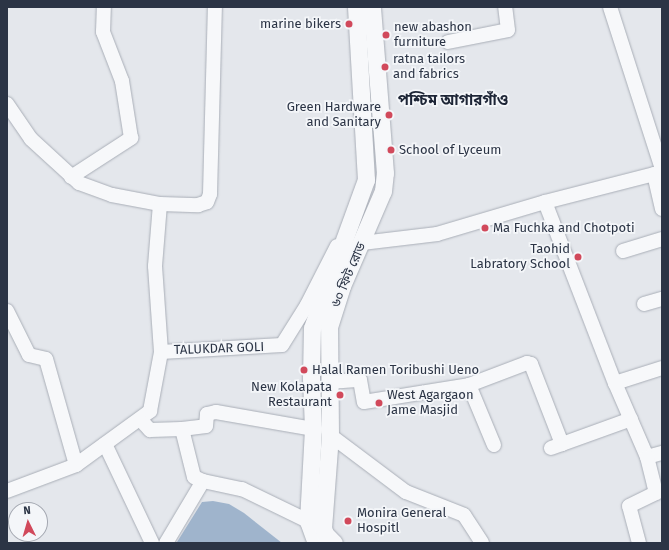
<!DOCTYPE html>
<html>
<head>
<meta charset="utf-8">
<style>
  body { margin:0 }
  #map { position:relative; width:669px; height:550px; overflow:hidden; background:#e4e7ec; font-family:"Fira Sans","Noto Sans Bengali",sans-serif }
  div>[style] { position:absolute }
  .water>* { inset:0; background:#9fb4cc }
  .roads { filter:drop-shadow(0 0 1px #a9aeb7) drop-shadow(0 0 1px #a9aeb7) }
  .minor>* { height:14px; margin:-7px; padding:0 7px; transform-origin:7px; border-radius:7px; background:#f7f8fa }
  .tertiary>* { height:17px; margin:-8.5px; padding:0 8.5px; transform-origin:8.5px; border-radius:8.5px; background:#f7f8fa }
  .dots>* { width:11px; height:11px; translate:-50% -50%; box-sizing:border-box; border:2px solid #f4f6f9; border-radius:50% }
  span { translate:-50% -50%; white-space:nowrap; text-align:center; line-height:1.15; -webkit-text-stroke:3.5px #f4f6f9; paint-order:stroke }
  .poi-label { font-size:13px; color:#2b3445 }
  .right { translate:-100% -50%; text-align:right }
  .left { translate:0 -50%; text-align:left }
  .street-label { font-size:13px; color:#2b3445 }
  .quarter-label { font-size:15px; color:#1d2536; font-weight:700 }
  .frame { position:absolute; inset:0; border:8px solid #2b3445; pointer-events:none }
  .north { position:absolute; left:8px; top:502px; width:40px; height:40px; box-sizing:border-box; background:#f4f6f9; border:1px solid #a4a8b1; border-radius:50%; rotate:355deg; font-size:11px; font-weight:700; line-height:16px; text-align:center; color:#2b3445 }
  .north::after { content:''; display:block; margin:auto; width:14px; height:18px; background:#d1495b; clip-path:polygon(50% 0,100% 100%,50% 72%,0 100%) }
</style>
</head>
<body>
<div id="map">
  <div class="water">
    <i style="clip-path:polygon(213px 501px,229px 504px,244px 513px,282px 543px,177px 542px,202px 502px)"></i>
  </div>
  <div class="roads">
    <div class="minor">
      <i style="left:610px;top:7px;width:170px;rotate:72.2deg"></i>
      <i style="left:448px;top:42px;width:61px;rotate:-11.3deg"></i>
      <i style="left:508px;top:30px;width:23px;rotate:-97deg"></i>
      <i style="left:7px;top:104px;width:42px;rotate:55.6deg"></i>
      <i style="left:31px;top:139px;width:65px;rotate:42.5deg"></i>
      <i style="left:79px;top:183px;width:35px;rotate:20deg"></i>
      <i style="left:112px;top:195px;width:49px;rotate:10.6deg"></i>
      <i style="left:654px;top:174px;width:36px;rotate:77deg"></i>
      <i style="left:71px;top:177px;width:72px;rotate:-33deg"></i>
      <i style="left:131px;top:138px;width:58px;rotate:-99deg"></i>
      <i style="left:122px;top:81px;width:53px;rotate:-111.2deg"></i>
      <i style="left:103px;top:32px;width:25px;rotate:-88deg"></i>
      <i style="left:545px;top:202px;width:194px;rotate:68.9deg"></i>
      <i style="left:615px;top:383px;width:81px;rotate:66.6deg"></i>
      <i style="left:647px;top:457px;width:16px;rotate:-15deg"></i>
      <i style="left:362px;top:243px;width:76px;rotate:-6.8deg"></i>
      <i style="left:437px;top:234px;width:113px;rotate:-16.5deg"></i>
      <i style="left:545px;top:202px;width:121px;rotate:-14.4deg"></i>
      <i style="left:623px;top:251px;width:41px;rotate:-17.1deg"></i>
      <i style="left:644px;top:304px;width:19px;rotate:-16deg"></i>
      <i style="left:7px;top:311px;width:49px;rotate:63.4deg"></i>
      <i style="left:29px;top:355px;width:17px;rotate:13deg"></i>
      <i style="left:46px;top:359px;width:110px;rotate:74.2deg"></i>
      <i style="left:161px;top:352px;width:86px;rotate:-94deg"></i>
      <i style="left:155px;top:266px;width:62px;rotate:-85.4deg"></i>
      <i style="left:160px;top:204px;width:38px;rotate:2deg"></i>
      <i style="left:198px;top:205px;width:9px;rotate:-18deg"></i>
      <i style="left:207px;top:202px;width:9px;rotate:-69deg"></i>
      <i style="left:210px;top:194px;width:187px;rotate:-88.5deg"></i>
      <i style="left:329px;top:382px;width:31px;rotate:-4deg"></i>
      <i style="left:360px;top:380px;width:22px;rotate:80deg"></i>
      <i style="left:364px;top:402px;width:106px;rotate:-9.2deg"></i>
      <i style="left:469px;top:385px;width:62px;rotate:-20.8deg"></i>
      <i style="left:527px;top:363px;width:4px;rotate:14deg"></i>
      <i style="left:531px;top:364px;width:86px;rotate:68.8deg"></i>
      <i style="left:615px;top:383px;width:49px;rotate:-17.7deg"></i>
      <i style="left:469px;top:385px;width:65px;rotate:67.4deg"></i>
      <i style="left:140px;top:419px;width:15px;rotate:48deg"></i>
      <i style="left:150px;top:430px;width:32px;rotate:-2deg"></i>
      <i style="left:182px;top:429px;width:24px;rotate:-7deg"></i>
      <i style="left:206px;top:426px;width:12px;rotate:-85deg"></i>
      <i style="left:207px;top:414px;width:9px;rotate:-13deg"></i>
      <i style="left:216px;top:412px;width:98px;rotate:9.9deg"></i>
      <i style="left:182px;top:429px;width:49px;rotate:76deg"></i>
      <i style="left:194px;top:477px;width:10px;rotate:24deg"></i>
      <i style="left:203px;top:481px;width:40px;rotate:12deg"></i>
      <i style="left:242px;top:489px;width:73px;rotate:25.9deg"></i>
      <i style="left:330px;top:435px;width:95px;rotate:36.9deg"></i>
      <i style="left:406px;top:492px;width:62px;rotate:21.6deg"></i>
      <i style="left:464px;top:515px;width:33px;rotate:57deg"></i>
      <i style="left:105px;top:444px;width:110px;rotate:64.6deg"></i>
      <i style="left:551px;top:448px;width:85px;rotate:-19.9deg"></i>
      <i style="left:7px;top:491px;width:74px;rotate:-20.6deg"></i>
      <i style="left:76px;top:465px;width:92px;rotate:-36.1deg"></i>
      <i style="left:150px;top:411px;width:60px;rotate:-79.4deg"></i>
      <i style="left:161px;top:352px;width:121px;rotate:-3.3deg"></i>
      <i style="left:282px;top:345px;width:47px;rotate:-58deg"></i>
      <i style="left:307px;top:305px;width:66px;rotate:-63deg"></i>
      <i style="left:166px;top:543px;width:72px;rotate:-59.2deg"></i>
      <i style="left:639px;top:543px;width:38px;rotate:-105deg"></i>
      <i style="left:629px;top:506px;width:30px;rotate:-26deg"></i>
      <i style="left:656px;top:493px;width:37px;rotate:-104deg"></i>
    </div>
    <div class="tertiary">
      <i style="left:316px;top:543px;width:23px;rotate:-110deg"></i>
      <i style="left:308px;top:521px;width:92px;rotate:-86.9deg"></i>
      <i style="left:313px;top:429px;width:51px;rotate:-92.2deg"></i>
      <i style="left:311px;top:378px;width:50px;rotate:-88.9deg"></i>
      <i style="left:312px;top:328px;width:158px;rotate:-70deg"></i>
      <i style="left:366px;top:180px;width:173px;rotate:-93.3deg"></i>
      <i style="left:334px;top:543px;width:13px;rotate:-135deg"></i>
      <i style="left:325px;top:534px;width:6px;rotate:-108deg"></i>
      <i style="left:323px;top:528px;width:93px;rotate:-85.7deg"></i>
      <i style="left:330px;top:435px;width:108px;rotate:-90.5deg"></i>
      <i style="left:329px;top:327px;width:43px;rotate:-72.4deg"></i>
      <i style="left:342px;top:286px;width:103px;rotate:-66.7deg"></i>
      <i style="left:383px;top:191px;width:18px;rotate:-84deg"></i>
      <i style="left:385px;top:173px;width:167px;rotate:-94.5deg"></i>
    </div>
  </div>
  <div class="dots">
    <i style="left:349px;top:24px;background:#d1495b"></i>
    <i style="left:386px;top:35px;background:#d1495b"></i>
    <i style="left:385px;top:67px;background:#d1495b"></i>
    <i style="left:389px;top:115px;background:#d1495b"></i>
    <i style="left:391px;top:150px;background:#d1495b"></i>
    <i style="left:485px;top:228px;background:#d1495b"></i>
    <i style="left:578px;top:257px;background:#d1495b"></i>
    <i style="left:304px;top:370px;background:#d1495b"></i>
    <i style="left:340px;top:395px;background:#d1495b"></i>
    <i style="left:379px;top:403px;background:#d1495b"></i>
    <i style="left:348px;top:521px;background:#d1495b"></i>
  </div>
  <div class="poi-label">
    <span class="right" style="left:341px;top:24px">marine bikers</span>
    <span class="left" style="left:394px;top:35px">new abashon<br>furniture</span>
    <span class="left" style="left:393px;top:67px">ratna tailors<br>and fabrics</span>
    <span class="right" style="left:381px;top:115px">Green Hardware<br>and Sanitary</span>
    <span class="left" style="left:399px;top:150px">School of Lyceum</span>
    <span class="left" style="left:493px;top:228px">Ma Fuchka and Chotpoti</span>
    <span class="right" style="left:570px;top:257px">Taohid<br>Labratory School</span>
    <span class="left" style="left:312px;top:370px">Halal Ramen Toribushi Ueno</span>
    <span class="right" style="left:332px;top:395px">New Kolapata<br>Restaurant</span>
    <span class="left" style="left:387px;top:403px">West Agargaon<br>Jame Masjid</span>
    <span class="left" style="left:357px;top:521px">Monira General<br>Hospitl</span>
  </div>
  <div class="street-label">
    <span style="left:349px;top:275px;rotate:-67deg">৬০ ফিট রোড</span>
    <span style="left:219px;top:349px;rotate:-2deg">TALUKDAR GOLI</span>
  </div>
  <div class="quarter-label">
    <span style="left:453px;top:101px">পশ্চিম আগারগাঁও</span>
  </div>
  <div class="frame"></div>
  <div class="north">N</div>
</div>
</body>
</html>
